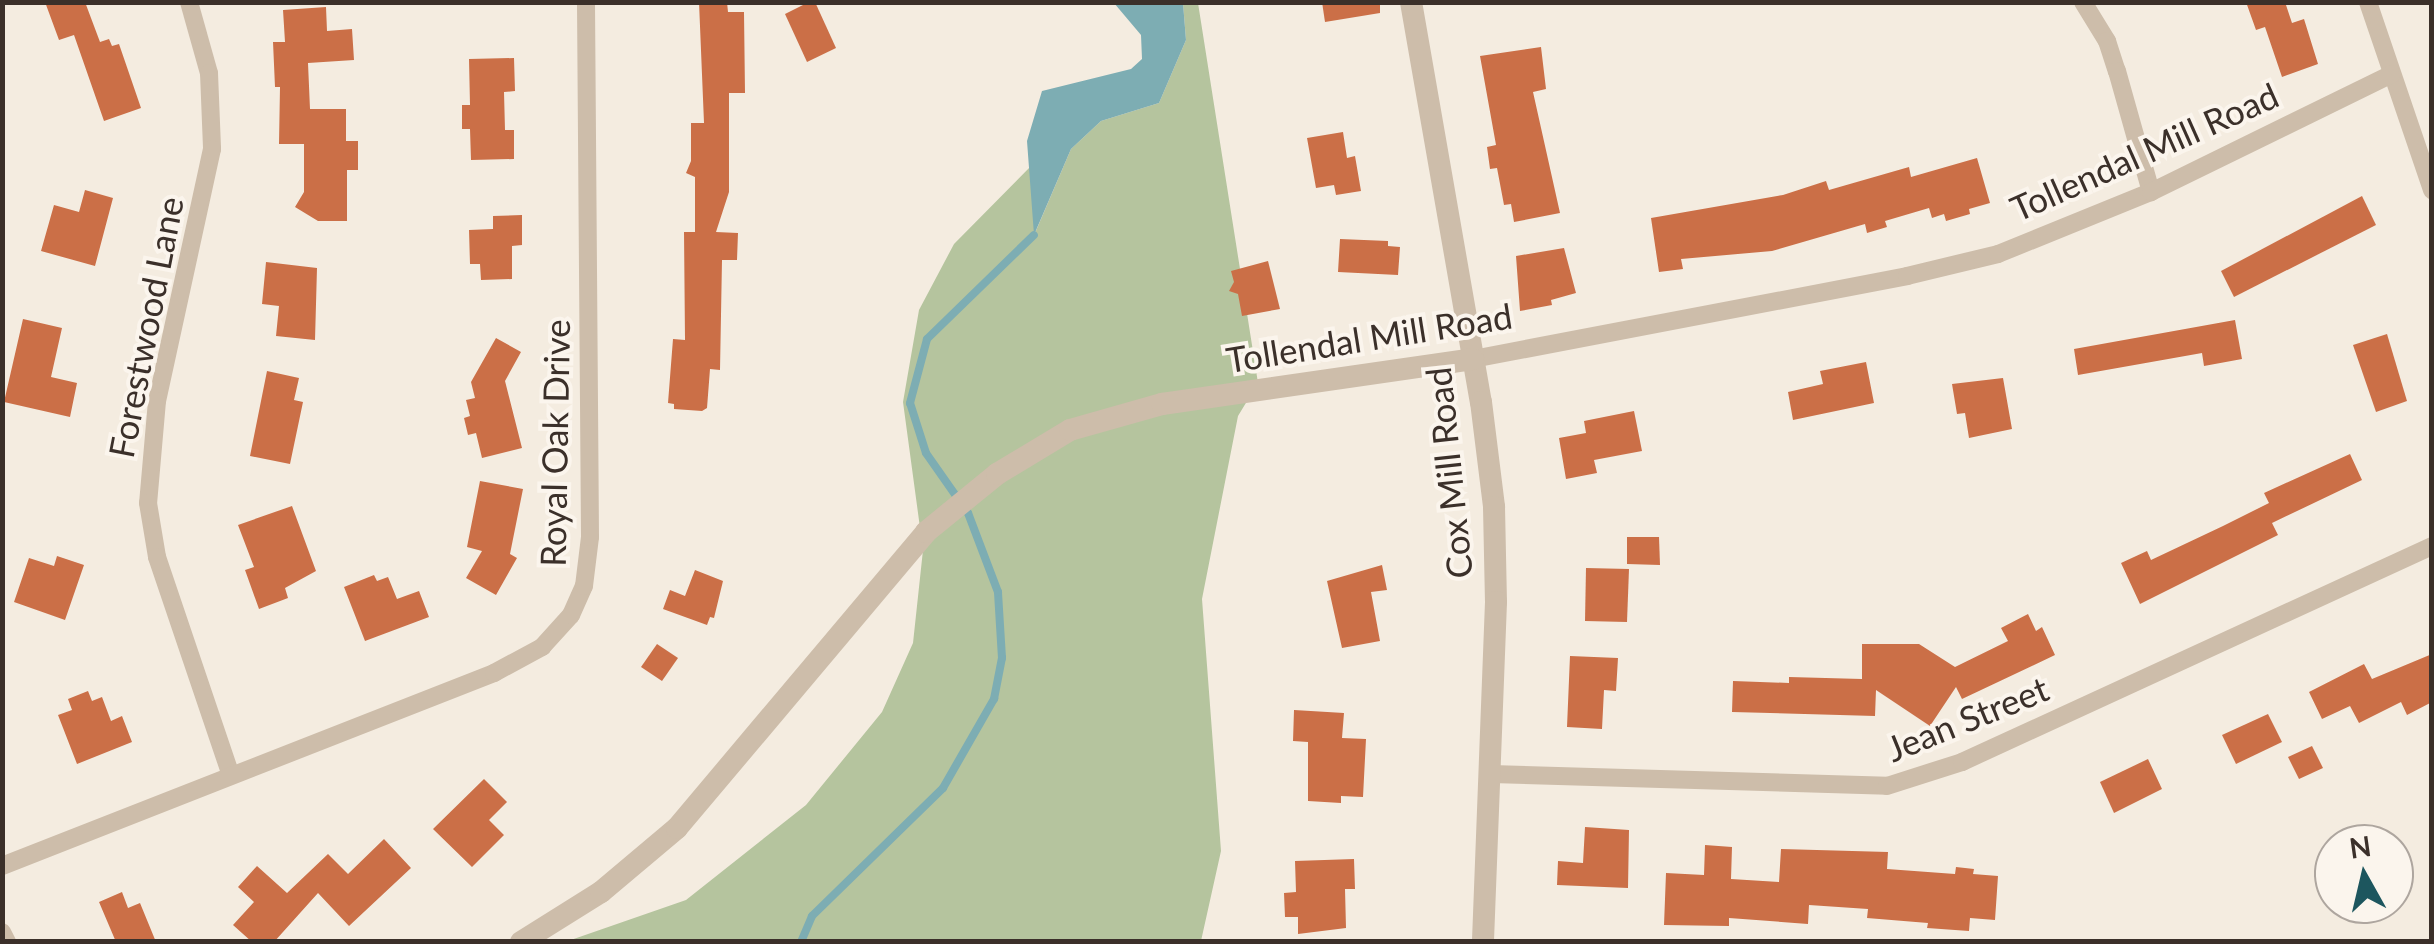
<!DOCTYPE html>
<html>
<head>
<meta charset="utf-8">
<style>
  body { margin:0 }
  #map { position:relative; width:2434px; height:944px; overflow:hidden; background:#f4ece0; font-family:Lato,sans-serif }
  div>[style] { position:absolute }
  .green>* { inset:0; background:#b5c49e }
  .water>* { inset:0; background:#7dadb3 }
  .stream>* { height:8px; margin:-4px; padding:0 4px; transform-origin:4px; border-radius:4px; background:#7dadb3 }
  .building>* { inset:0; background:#cb6f47 }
  .minor>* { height:18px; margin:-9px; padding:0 9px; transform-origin:9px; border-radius:9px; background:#cdbdaa }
  .tertiary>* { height:22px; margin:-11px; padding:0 11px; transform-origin:11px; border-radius:11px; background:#cdbdaa }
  span { translate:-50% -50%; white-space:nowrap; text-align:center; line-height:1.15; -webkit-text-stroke:8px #fbf5ed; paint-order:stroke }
  .street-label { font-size:35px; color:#3b302a }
  .frame { position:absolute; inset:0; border:5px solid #3b302a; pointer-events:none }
  .north { position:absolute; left:2314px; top:824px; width:100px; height:100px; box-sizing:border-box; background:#fbf5ed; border:2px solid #aea69f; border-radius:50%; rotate:352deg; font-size:28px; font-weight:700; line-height:40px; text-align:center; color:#3b302a }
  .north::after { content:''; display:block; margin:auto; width:35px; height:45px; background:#1d565e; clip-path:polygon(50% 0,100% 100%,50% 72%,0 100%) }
</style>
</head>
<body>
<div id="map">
  <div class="green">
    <i style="clip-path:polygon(1183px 3px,1198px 3px,1258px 383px,1238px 416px,1202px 599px,1221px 851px,1201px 941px,565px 942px,686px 900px,806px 805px,882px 712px,913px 643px,923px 550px,903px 402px,919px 310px,954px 244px,1031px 166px,1035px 233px,1071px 149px,1101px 121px,1159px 103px,1186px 40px)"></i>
  </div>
  <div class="water">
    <i style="clip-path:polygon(1114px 3px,1183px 3px,1186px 40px,1159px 103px,1101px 121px,1071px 149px,1034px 235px,1027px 141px,1042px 91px,1131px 69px,1142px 59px,1141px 35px)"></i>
  </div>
  <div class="stream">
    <i style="left:801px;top:942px;width:28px;rotate:-67deg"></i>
    <i style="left:812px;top:916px;width:183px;rotate:-44.3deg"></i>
    <i style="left:943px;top:788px;width:103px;rotate:-60.2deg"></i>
    <i style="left:994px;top:699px;width:42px;rotate:-79deg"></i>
    <i style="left:1002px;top:658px;width:66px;rotate:-93.5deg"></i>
    <i style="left:998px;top:592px;width:85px;rotate:-110.8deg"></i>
    <i style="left:968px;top:513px;width:73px;rotate:-125deg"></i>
    <i style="left:926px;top:453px;width:52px;rotate:-107.7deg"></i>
    <i style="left:910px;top:403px;width:66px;rotate:-75.1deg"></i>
    <i style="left:927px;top:339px;width:149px;rotate:-44.2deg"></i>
  </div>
  <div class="building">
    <i style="clip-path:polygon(45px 2px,85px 2px,100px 42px,109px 39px,112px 46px,119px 44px,141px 108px,104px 121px,74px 35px,59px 40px)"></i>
    <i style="clip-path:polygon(699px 2px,727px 2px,728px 12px,744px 12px,745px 93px,729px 93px,729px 192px,716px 232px,738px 233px,737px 260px,722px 260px,720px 370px,710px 369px,707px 408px,702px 411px,674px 409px,674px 404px,668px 403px,673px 339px,685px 340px,684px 232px,695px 232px,695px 177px,686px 173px,691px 161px,691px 123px,704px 123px)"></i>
    <i style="clip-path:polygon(809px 2px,815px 2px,836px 48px,807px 62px,785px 14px)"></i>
    <i style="clip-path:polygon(1322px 2px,1380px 2px,1380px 13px,1325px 22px)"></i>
    <i style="clip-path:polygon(2246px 2px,2285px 2px,2292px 23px,2304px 19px,2318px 64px,2282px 77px,2265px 27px,2256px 30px)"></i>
    <i style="clip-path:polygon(326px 7px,327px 31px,352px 29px,354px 60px,308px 63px,310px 109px,346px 109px,346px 141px,358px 141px,358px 170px,347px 170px,347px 221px,318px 221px,295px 207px,304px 192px,304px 144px,279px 144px,280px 87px,275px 87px,273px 42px,285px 42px,283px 10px)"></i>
    <i style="clip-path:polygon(1541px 47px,1546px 89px,1533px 92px,1560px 213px,1514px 222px,1511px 204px,1504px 205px,1497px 168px,1490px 169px,1487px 147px,1496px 145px,1480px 56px)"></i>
    <i style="clip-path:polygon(514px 58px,515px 91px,504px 92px,505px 130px,514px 130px,514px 159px,471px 160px,470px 129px,462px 129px,462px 105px,470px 105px,469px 59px)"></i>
    <i style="clip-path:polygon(1343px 132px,1347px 158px,1355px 156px,1361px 191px,1336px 195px,1334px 185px,1316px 188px,1307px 138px)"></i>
    <i style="clip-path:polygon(1977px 158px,1990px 203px,1969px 209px,1970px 214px,1946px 221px,1944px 214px,1932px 218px,1929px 208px,1885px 221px,1887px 227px,1867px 233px,1865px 224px,1772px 251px,1681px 259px,1683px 269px,1659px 272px,1651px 218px,1783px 195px,1826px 181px,1829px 190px,1909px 167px,1911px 177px)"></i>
    <i style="clip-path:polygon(85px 190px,113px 198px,95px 266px,41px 251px,54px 205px,79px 212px)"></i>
    <i style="clip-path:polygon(2362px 196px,2376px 225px,2234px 297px,2221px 271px)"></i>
    <i style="clip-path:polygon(522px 215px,522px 245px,512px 246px,512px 279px,481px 280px,480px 264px,470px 264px,469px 230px,493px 229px,493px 216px)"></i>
    <i style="clip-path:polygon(1340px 239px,1388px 241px,1388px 246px,1400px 247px,1398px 275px,1338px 272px)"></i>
    <i style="clip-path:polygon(1564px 248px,1576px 293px,1551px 300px,1552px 305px,1520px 311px,1516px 256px)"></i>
    <i style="clip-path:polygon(1268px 261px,1280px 309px,1242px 316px,1238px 294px,1229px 291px,1234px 282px,1231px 271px)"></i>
    <i style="clip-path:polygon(266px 262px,317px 268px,315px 340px,276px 336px,279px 306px,262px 304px)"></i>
    <i style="clip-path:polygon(23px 319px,62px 328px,51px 377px,77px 383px,70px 417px,4px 402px)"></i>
    <i style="clip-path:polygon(2235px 320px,2242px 359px,2204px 366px,2202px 353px,2078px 375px,2074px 349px)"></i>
    <i style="clip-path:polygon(2387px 334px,2407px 401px,2376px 412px,2353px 345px)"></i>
    <i style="clip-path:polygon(496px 338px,521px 352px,505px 381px,522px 448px,482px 458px,476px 433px,468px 435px,464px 418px,470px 416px,466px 400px,475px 398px,471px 382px)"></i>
    <i style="clip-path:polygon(1866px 362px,1874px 403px,1793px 420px,1788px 392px,1823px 384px,1820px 371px)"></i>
    <i style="clip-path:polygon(267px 371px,299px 378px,294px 400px,303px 402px,290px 464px,250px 456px)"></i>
    <i style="clip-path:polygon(2003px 378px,2012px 429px,1969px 438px,1965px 413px,1957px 414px,1952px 384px)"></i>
    <i style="clip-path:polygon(1634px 411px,1642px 451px,1594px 460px,1597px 473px,1566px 479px,1559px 438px,1586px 433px,1584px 421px)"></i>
    <i style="clip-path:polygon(2350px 454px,2362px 480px,2272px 523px,2278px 535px,2140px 604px,2121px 563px,2147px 551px,2151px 560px,2223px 526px,2269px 503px,2264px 493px)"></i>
    <i style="clip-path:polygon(480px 481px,523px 489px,510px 554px,517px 558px,496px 595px,466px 578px,482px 551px,467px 547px)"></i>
    <i style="clip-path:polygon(292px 506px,316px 571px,285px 588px,288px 598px,259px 609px,245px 570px,254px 567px,238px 525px)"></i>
    <i style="clip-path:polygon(1627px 537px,1659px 537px,1660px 565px,1627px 564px)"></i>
    <i style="clip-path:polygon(57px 556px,84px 565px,65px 620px,14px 602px,29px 558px,54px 566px)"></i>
    <i style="clip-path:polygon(1382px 565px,1387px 590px,1371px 592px,1380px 641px,1342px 648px,1327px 581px)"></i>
    <i style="clip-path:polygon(1586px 568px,1629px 569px,1627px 622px,1585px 621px)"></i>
    <i style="clip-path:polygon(695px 570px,723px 581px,714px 618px,710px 617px,707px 625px,663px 609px,670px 590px,685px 596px)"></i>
    <i style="clip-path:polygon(374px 575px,377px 581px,388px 577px,397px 599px,419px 591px,429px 617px,365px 641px,344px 587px)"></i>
    <i style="clip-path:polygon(2028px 614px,2036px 631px,2042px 627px,2055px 655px,1962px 699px,1956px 687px,1930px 726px,1876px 690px,1875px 716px,1732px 712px,1733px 681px,1789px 683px,1789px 677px,1862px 679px,1862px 644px,1919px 644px,1955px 667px,2008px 641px,2001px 628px)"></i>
    <i style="clip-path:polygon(657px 644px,678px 658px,662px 681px,641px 667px)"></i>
    <i style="clip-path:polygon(2432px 654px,2432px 702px,2407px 715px,2401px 702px,2359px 723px,2350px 706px,2322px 719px,2309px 692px,2364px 664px,2372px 679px)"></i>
    <i style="clip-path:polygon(1570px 656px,1618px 658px,1616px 691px,1604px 690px,1602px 729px,1567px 727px)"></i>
    <i style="clip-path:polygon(88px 691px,92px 701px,102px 697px,111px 721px,122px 716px,132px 742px,77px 764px,58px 715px,72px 710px,68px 699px)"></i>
    <i style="clip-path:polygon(1294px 710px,1344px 713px,1342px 738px,1366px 739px,1363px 797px,1341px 796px,1341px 803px,1308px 801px,1308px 742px,1293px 741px)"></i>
    <i style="clip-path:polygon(2268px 714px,2282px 742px,2236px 764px,2222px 735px)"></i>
    <i style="clip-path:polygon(2312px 746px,2323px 768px,2299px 779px,2288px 757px)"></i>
    <i style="clip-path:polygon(2148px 759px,2162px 789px,2114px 813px,2100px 782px)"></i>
    <i style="clip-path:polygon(484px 779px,507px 802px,489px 820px,504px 835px,472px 867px,433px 829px)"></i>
    <i style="clip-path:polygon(1585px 827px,1629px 830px,1628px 888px,1557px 885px,1558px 861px,1583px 863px)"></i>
    <i style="clip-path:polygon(384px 839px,411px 868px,349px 926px,318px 893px,274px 942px,252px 942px,233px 925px,254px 902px,238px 887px,257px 866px,287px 893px,328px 854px,348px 874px)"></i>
    <i style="clip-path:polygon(1705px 845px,1732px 847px,1731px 879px,1779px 882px,1781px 849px,1888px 852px,1887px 869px,1955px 874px,1956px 867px,1974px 869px,1973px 874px,1998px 876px,1995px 920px,1970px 918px,1969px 931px,1927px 928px,1928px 923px,1867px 918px,1868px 909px,1809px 905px,1808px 924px,1729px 918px,1729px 926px,1664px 925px,1666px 873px,1704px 875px)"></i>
    <i style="clip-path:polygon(1354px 859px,1355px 889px,1345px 889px,1346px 928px,1298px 934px,1298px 917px,1285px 917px,1284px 893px,1296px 892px,1295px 861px)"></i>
    <i style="clip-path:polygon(122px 892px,128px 908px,140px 903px,156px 942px,116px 942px,99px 902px)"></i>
  </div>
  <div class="minor">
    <i style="left:189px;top:2px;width:74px;rotate:74.3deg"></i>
    <i style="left:209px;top:73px;width:76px;rotate:87.7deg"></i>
    <i style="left:212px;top:149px;width:258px;rotate:102.3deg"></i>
    <i style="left:157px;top:401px;width:102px;rotate:95deg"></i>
    <i style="left:148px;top:503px;width:55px;rotate:80.5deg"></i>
    <i style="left:157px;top:557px;width:230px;rotate:71.3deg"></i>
    <i style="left:2083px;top:2px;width:46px;rotate:58.4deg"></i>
    <i style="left:2107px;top:41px;width:32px;rotate:72deg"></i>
    <i style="left:2117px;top:71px;width:126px;rotate:74.3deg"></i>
    <i style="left:2368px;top:2px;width:199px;rotate:71.2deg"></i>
    <i style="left:1473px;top:359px;width:442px;rotate:-10.8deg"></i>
    <i style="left:1907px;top:276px;width:94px;rotate:-13.6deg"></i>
    <i style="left:1998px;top:254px;width:165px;rotate:-22.1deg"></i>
    <i style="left:2151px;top:192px;width:268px;rotate:-26.1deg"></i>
    <i style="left:1491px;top:774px;width:396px;rotate:1.7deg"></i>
    <i style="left:1887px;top:786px;width:79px;rotate:-17.7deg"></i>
    <i style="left:1962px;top:762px;width:517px;rotate:-24.68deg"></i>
    <i style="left:2px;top:866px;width:529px;rotate:-21.42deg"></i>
    <i style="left:494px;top:673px;width:55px;rotate:-28.4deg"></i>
    <i style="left:542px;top:647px;width:43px;rotate:-47.8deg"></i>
    <i style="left:571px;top:615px;width:32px;rotate:-66deg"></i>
    <i style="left:584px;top:586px;width:49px;rotate:-83deg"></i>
    <i style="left:590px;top:537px;width:535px;rotate:-90.43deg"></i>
    <i style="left:2px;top:932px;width:11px;rotate:63deg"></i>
  </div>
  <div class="tertiary">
    <i style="left:1411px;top:2px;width:406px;rotate:80.1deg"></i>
    <i style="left:1481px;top:402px;width:106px;rotate:82.9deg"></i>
    <i style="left:1494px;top:507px;width:95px;rotate:88.8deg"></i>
    <i style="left:1496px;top:602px;width:340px;rotate:92.2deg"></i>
    <i style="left:521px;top:942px;width:94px;rotate:-32deg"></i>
    <i style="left:601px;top:892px;width:99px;rotate:-40.1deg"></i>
    <i style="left:677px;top:828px;width:387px;rotate:-49.9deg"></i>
    <i style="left:926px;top:532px;width:92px;rotate:-39.2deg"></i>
    <i style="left:997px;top:474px;width:85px;rotate:-31.1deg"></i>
    <i style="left:1070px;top:430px;width:96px;rotate:-15.8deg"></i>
    <i style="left:1162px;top:404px;width:314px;rotate:-8.2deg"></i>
  </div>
  <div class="street-label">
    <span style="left:2144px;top:151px;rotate:-24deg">Tollendal Mill Road</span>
    <span style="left:145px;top:327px;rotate:-79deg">Forestwood Lane</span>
    <span style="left:1369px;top:337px;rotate:-9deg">Tollendal Mill Road</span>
    <span style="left:554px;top:443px;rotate:-89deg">Royal Oak Drive</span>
    <span style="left:1448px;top:473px;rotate:-96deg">Cox Mill Road</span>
    <span style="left:1967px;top:718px;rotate:-22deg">Jean Street</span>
  </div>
  <div class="frame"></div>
  <div class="north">N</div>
</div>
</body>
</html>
